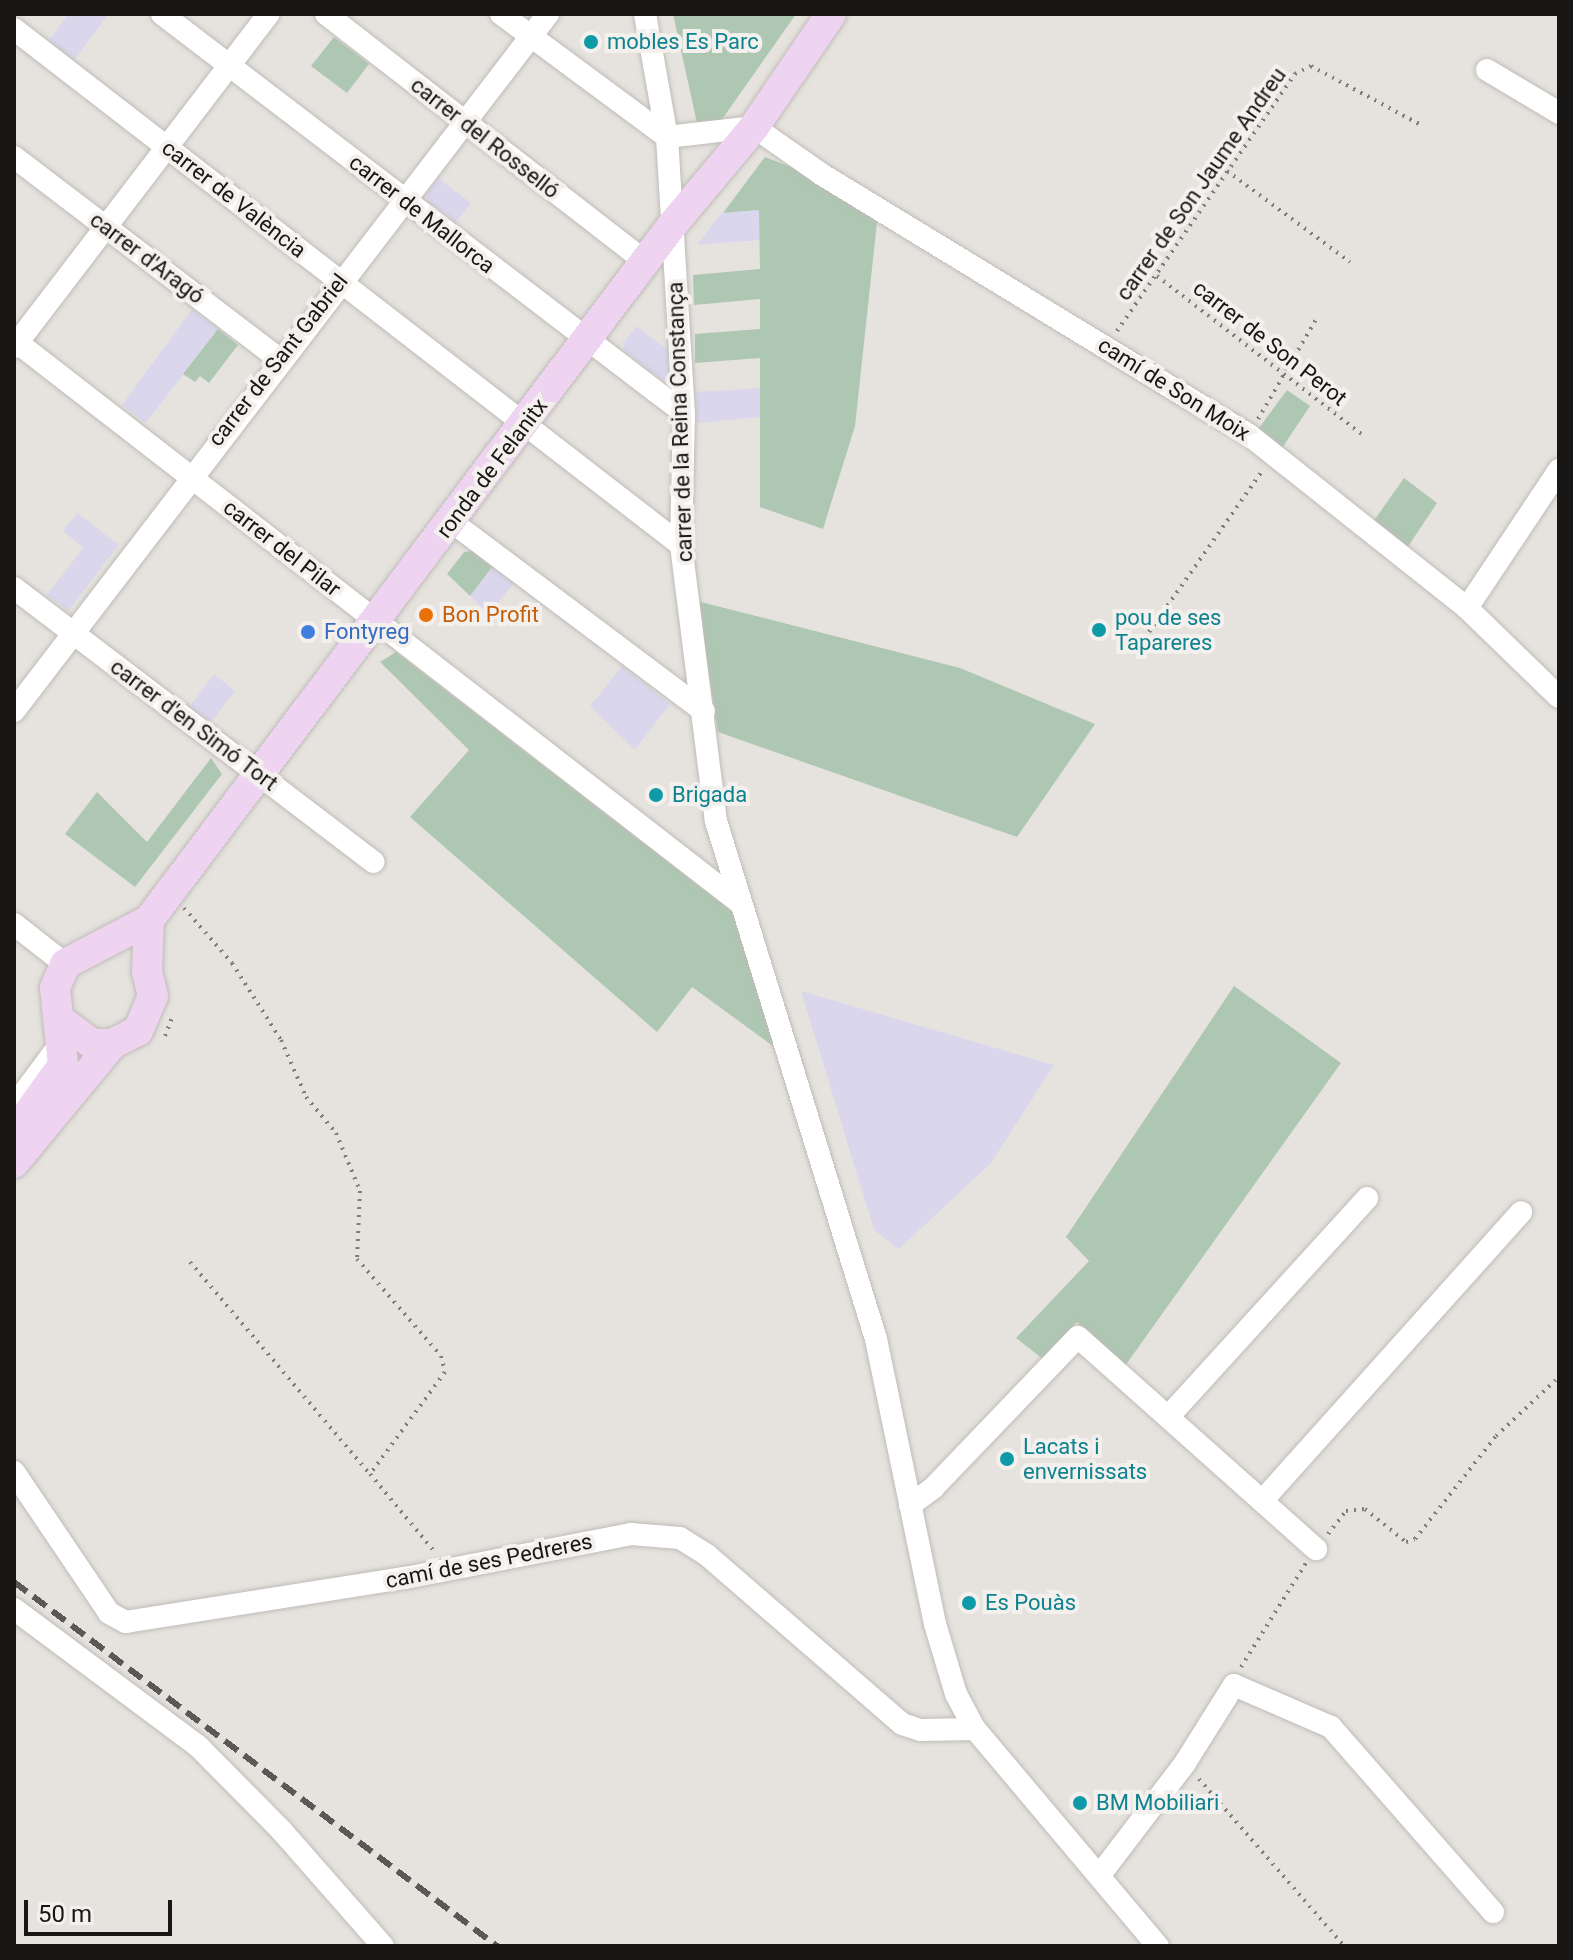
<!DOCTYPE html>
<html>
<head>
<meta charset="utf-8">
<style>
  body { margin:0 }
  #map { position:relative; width:1573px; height:1960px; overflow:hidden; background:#e6e3df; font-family:Roboto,sans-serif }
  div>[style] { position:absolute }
  .industrial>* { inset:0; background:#dad7ed }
  .green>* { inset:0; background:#aec7b2 }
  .path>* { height:4px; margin-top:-2px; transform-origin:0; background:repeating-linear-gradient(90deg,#7f7d7a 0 2px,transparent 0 8px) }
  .roads { filter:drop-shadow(0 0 2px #bfbcb8) drop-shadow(0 0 2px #bfbcb8) }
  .street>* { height:22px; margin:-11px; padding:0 11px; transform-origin:11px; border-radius:11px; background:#fff }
  .secondary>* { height:30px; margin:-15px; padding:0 15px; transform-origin:15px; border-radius:15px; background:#eed4f1 }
  .rail>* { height:6px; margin-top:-3px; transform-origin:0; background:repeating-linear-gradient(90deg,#5b5956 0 16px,transparent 0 24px) }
  .dots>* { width:22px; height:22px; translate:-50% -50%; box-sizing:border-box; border:4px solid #f4f0ed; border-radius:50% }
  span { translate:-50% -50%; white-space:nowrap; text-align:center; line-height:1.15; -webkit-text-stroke:8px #f4f0ed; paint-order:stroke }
  .culture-label { font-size:22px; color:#0d838f }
  .left { translate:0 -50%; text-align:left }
  .street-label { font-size:22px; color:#181715 }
  .food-label { font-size:22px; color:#c56008 }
  .shop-label { font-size:22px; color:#366cbe }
  .frame { position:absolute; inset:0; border:16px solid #181715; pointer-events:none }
  .scale { position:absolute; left:24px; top:1900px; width:148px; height:36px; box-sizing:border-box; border:4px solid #181715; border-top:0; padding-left:10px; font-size:24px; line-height:28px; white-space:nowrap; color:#181715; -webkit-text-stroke:6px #f4f0ed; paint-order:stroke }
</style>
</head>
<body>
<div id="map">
  <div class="industrial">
    <i style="clip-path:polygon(68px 14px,109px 14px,74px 60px,48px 41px)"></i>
    <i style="clip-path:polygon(438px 178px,471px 203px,456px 222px,428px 201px,427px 193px)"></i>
    <i style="clip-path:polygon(759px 210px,760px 240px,697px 245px,721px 213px)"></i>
    <i style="clip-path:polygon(192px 309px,218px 329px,146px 423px,122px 405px)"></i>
    <i style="clip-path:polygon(637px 326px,668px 350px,670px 376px,663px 380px,625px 352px,623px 343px)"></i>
    <i style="clip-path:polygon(761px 388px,760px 417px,697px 423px,696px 392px)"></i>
    <i style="clip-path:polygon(77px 513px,119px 545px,68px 611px,47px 595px,83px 548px,63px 531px)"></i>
    <i style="clip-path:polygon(492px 567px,514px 583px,489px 614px,470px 596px)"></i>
    <i style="clip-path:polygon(622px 666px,670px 704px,635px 750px,590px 706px)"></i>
    <i style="clip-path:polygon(214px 674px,235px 691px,211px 722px,190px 706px)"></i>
    <i style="clip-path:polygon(801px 991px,1054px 1065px,991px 1163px,899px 1249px,874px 1230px)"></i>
  </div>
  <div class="green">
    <i style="clip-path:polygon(673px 14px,796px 14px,716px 128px,697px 123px)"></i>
    <i style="clip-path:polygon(334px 37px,369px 64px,347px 93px,311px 66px)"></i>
    <i style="clip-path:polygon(765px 157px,822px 179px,878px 213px,855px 426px,823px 529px,760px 507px,760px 358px,695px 363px,695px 334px,760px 329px,760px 299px,694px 305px,693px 275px,760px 269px,759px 210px,723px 213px)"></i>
    <i style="clip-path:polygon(218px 329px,238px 345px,209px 383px,200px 376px,195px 382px,183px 374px)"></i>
    <i style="clip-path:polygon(1287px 390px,1310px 406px,1280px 451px,1256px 432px)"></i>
    <i style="clip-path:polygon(1404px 478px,1437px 503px,1407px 548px,1373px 522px)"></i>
    <i style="clip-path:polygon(472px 551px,492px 567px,470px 596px,447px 574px,464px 552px)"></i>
    <i style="clip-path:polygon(697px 601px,960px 668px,1095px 724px,1017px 837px,718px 732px)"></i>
    <i style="clip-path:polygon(396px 652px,743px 920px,784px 1054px,692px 987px,657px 1032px,410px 817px,469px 750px,380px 662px)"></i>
    <i style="clip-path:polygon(211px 758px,222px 774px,135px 887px,65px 834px,97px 792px,147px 842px)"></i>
    <i style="clip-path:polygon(1234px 986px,1341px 1063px,1125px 1366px,1077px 1322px,1043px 1359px,1016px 1338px,1089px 1261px,1066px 1237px)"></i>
  </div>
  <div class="path">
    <i style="left:1227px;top:171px;width:153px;rotate:36.5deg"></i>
    <i style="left:1157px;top:276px;width:262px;rotate:37.7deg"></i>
    <i style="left:1117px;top:331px;width:313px;rotate:-55.3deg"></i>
    <i style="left:1295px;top:74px;width:18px;rotate:-27deg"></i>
    <i style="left:1311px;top:66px;width:123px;rotate:28.2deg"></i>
    <i style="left:1258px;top:419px;width:119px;rotate:-59.8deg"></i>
    <i style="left:1149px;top:632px;width:198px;rotate:-54.9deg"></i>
    <i style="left:184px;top:908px;width:73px;rotate:48.9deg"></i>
    <i style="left:232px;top:963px;width:91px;rotate:57.5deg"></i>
    <i style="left:281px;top:1040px;width:62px;rotate:66.3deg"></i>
    <i style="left:306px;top:1097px;width:47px;rotate:50.2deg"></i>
    <i style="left:336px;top:1133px;width:63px;rotate:67.5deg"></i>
    <i style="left:360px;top:1191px;width:68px;rotate:92.5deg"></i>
    <i style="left:357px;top:1259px;width:128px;rotate:49.1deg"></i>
    <i style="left:441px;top:1356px;width:16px;rotate:76deg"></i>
    <i style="left:445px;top:1372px;width:127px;rotate:126.3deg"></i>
    <i style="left:370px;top:1474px;width:100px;rotate:50.3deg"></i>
    <i style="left:165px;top:1036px;width:19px;rotate:-69deg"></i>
    <i style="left:190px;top:1262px;width:278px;rotate:49.7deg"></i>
    <i style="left:1328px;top:1534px;width:29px;rotate:-52deg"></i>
    <i style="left:1346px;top:1511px;width:19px;rotate:-6deg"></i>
    <i style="left:1365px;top:1509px;width:53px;rotate:38.8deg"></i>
    <i style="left:1406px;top:1542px;width:9px;rotate:-18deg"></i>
    <i style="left:1415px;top:1539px;width:131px;rotate:-51.8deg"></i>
    <i style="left:1496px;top:1436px;width:86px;rotate:-43.1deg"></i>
    <i style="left:1241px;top:1667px;width:123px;rotate:-58deg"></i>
    <i style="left:1199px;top:1779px;width:221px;rotate:49deg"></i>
    <i style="left:14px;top:1860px;width:3px;rotate:-72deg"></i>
  </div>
  <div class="roads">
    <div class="street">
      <i style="left:162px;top:14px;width:657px;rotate:37.39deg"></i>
      <i style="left:326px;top:14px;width:403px;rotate:37.8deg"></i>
      <i style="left:501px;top:14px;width:207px;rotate:36.5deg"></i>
      <i style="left:645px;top:14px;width:125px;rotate:79.9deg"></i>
      <i style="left:667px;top:137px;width:277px;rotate:86.5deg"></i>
      <i style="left:684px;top:413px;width:132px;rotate:91.3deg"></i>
      <i style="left:681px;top:545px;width:278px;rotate:82.8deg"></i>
      <i style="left:716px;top:821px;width:542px;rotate:72.84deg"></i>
      <i style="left:876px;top:1339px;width:291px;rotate:78.3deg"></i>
      <i style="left:935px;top:1624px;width:73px;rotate:73.3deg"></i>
      <i style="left:956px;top:1694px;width:40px;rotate:62deg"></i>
      <i style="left:975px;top:1729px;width:284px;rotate:49.9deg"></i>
      <i style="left:14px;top:29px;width:843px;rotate:37.73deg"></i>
      <i style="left:1487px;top:70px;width:84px;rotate:30.8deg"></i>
      <i style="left:667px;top:137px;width:88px;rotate:-6.6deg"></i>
      <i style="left:754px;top:127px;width:82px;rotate:35deg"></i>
      <i style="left:821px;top:174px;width:501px;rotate:31.38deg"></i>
      <i style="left:1249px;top:435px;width:278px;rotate:38.4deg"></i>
      <i style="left:1467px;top:608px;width:128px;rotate:44.1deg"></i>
      <i style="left:14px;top:157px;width:333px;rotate:37.3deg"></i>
      <i style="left:14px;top:340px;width:919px;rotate:37.79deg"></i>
      <i style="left:14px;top:347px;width:419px;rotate:-52.6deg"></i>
      <i style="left:452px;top:522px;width:315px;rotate:36.9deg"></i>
      <i style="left:14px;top:588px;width:452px;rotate:37.3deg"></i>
      <i style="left:1467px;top:608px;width:166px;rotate:-56.3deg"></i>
      <i style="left:14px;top:711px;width:878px;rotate:-52.54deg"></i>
      <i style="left:14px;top:924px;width:65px;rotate:38.1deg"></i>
      <i style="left:14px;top:1106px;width:72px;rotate:-53.4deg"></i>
      <i style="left:1168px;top:1417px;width:296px;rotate:-47.7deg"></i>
      <i style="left:14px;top:1472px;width:170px;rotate:56deg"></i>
      <i style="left:109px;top:1613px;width:19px;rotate:28deg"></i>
      <i style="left:126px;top:1622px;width:282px;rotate:-9deg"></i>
      <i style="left:405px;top:1578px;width:230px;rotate:-11deg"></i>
      <i style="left:631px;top:1534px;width:49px;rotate:4.7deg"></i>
      <i style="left:680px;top:1538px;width:32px;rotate:32deg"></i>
      <i style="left:707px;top:1555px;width:258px;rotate:40.9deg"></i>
      <i style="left:902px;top:1724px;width:19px;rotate:18deg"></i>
      <i style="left:920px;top:1730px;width:55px;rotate:-1deg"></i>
      <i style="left:1262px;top:1501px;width:388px;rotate:-48.1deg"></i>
      <i style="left:910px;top:1505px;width:29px;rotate:-36deg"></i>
      <i style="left:933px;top:1488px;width:209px;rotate:-46.2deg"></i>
      <i style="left:1078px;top:1337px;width:319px;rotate:41.7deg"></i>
      <i style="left:14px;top:1609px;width:229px;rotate:36.7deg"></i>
      <i style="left:198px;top:1746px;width:118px;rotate:45.3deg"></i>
      <i style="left:281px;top:1830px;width:154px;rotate:48.7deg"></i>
      <i style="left:1099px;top:1876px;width:142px;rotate:-52.7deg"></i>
      <i style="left:1185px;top:1763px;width:92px;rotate:-57.9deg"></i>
      <i style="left:1234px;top:1685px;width:106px;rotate:23.4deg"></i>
      <i style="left:1331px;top:1727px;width:246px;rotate:48.8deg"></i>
    </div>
    <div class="secondary">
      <i style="left:61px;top:1021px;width:39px;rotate:36deg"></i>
      <i style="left:93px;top:1044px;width:19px"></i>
      <i style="left:112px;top:1044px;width:29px;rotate:-27deg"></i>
      <i style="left:138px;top:1031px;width:38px;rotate:-67deg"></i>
      <i style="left:153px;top:996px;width:25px;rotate:-104deg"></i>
      <i style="left:147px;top:972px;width:52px;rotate:-87.8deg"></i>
      <i style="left:14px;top:1133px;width:84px;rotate:-54.2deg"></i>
      <i style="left:63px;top:1065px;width:77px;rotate:-95.9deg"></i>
      <i style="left:55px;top:988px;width:26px;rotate:-67deg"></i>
      <i style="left:65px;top:964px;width:95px;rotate:-27.6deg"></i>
      <i style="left:149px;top:920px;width:871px;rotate:-53.02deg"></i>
      <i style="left:673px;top:224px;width:126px;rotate:-50.1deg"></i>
      <i style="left:754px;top:127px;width:137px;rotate:-55.7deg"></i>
      <i style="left:14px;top:1163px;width:154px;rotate:-50.5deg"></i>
    </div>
  </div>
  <div class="rail">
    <i style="left:14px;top:1582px;width:605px;rotate:37deg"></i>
  </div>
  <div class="dots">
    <i style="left:591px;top:42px;background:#0f9aa8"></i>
    <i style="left:426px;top:615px;background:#e8710a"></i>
    <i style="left:1099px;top:630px;background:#0f9aa8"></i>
    <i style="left:308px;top:632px;background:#3f7fe0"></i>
    <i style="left:656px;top:795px;background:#0f9aa8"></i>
    <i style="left:1007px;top:1459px;background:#0f9aa8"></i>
    <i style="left:969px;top:1603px;background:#0f9aa8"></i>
    <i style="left:1080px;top:1803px;background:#0f9aa8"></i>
  </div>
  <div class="culture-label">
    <span class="left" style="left:607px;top:42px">mobles Es Parc</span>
    <span class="left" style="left:1115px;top:630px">pou de ses<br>Tapareres</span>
    <span class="left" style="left:672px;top:795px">Brigada</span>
    <span class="left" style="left:1023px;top:1459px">Lacats i<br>envernissats</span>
    <span class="left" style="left:985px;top:1603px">Es Pouàs</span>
    <span class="left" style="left:1096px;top:1803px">BM Mobiliari</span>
  </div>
  <div class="street-label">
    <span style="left:485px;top:138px;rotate:38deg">carrer del Rosselló</span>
    <span style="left:1201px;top:184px;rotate:-55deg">carrer de Son Jaume Andreu</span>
    <span style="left:234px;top:199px;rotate:38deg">carrer de València</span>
    <span style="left:422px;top:214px;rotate:38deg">carrer de Mallorca</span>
    <span style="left:147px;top:258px;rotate:37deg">carrer d'Aragó</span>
    <span style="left:1270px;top:343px;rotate:38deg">carrer de Son Perot</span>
    <span style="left:278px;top:360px;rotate:-52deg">carrer de Sant Gabriel</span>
    <span style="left:1174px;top:389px;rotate:32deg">camí de Son Moix</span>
    <span style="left:680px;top:422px;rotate:-92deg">carrer de la Reina Constança</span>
    <span style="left:492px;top:468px;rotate:-53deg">ronda de Felanitx</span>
    <span style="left:282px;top:548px;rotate:38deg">carrer del Pilar</span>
    <span style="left:194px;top:725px;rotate:37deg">carrer d'en Simó Tort</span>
    <span style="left:489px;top:1561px;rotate:-11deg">camí de ses Pedreres</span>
  </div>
  <div class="food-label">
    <span class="left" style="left:442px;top:615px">Bon Profit</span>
  </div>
  <div class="shop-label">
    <span class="left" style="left:324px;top:632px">Fontyreg</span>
  </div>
  <div class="frame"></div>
  <div class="scale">50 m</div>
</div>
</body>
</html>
